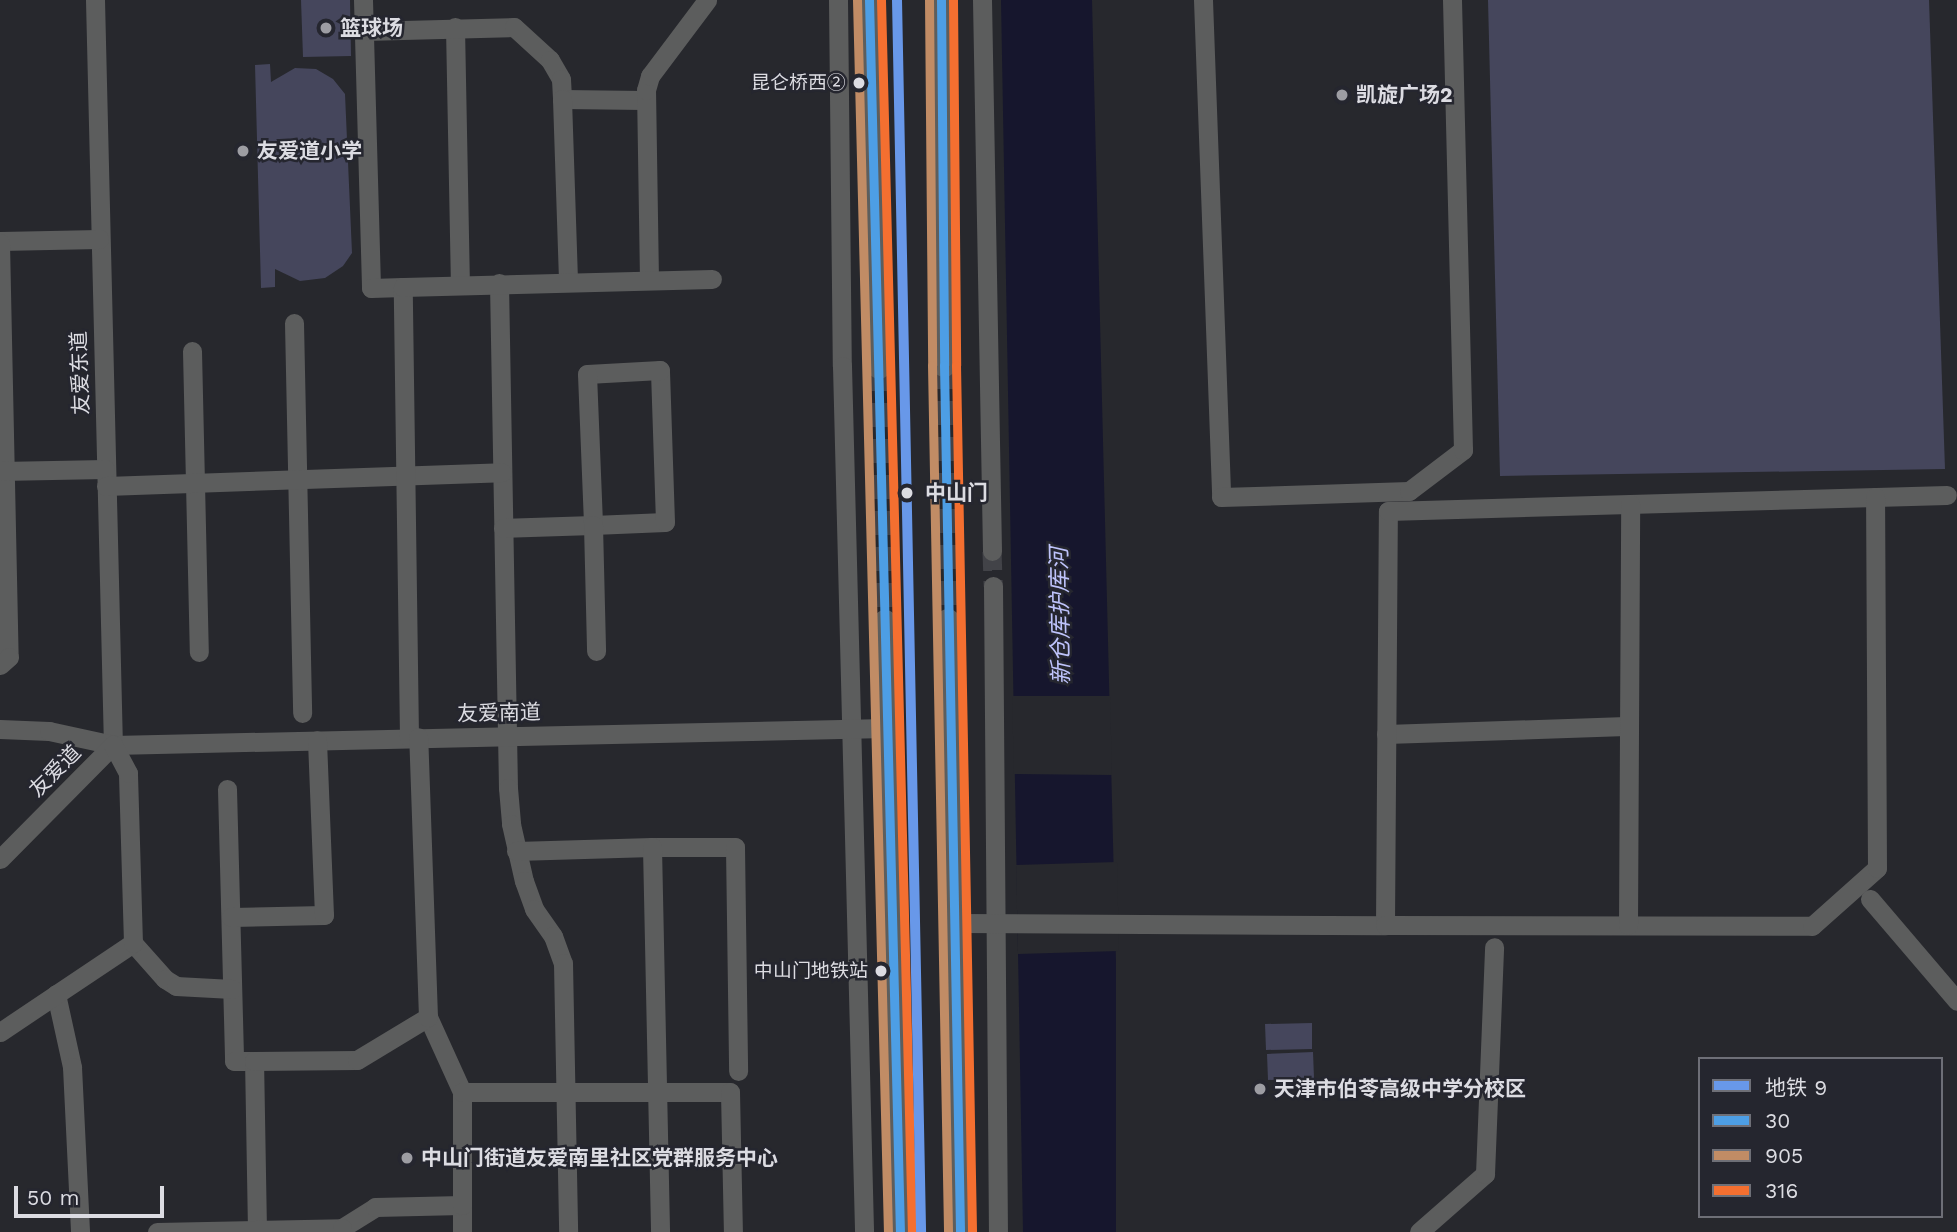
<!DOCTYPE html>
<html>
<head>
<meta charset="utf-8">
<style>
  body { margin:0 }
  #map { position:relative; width:1957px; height:1232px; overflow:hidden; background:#27282d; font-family:"Work Sans","Noto Sans SC",sans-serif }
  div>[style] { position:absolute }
  .green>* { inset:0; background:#45465c }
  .water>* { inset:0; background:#16162d }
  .pier>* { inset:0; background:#27282d }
  .minor-tunnel>* { height:19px; margin-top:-9.5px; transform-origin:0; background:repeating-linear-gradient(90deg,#424348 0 19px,transparent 0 29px) }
  .major-tunnel>* { height:24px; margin-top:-12px; transform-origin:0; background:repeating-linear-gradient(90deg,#424348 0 24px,transparent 0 36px) }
  .minor>* { height:19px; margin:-9.5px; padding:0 9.5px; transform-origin:9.5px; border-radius:9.5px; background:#5c5d5d }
  .major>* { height:24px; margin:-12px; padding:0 12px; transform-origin:12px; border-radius:12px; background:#5d5e5d }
  .bus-1>* { height:9px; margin:-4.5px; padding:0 4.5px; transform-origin:4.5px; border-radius:4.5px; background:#4d9ee5 }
  .bus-2>* { height:9px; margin:-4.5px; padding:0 4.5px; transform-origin:4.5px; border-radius:4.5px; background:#c18c65 }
  .bus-3>* { height:9px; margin:-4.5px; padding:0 4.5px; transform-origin:4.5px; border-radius:4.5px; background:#f46f30 }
  .metro-1>* { height:10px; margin:-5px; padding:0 5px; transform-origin:5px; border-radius:5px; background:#6898e9 }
  .dots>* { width:19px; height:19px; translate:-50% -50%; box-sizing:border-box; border:4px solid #25262f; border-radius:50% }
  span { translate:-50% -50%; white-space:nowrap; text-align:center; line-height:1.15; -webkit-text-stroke:5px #25262f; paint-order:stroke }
  .bus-label { font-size:19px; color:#dcdce2 }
  .right { translate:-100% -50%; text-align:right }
  .poi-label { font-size:21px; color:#dcdce2; font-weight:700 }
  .left { translate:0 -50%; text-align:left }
  .street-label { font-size:21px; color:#dcdce2 }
  .stop-label { font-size:21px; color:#dcdce2; font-weight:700 }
  .water-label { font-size:23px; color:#bec3fb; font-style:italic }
  .legend { position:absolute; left:1698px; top:1057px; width:245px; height:161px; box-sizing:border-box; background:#25262f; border:2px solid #6e6f77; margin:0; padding:9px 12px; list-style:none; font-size:21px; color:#dcdce2 }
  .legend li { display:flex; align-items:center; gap:14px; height:35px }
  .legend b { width:35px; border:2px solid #6e6f77 }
  .scale { position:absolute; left:14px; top:1186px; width:150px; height:32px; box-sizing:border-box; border:4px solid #dcdce2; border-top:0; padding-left:9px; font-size:21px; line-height:24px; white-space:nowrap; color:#dcdce2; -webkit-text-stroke:5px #25262f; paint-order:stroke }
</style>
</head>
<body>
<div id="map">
  <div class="green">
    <i style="clip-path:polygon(301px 0,350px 0,351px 56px,303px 57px)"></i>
    <i style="clip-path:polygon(1488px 0,1929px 0,1945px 469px,1500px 476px)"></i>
    <i style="clip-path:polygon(270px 64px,271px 82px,295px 68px,316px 69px,333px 79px,345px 94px,352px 253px,343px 266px,325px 278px,300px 281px,275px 269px,275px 287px,261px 288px,255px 65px)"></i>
    <i style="clip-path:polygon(1312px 1023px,1312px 1049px,1266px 1050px,1265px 1024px)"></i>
    <i style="clip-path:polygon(1313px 1052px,1314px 1078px,1268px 1080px,1267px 1054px)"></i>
  </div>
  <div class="water">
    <i style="clip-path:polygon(1001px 0,1092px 0,1116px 962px,1116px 1232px,1023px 1232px)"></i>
  </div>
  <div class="pier">
    <i style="clip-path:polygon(1012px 696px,1110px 696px,1112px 775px,1014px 774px)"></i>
    <i style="clip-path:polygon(1117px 862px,1119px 951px,1018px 954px,1016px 865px)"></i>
  </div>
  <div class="minor-tunnel">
    <i style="left:992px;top:551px;width:35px;rotate:88deg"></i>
  </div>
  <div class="major-tunnel">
    <i style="left:944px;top:365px;width:256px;rotate:89.1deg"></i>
    <i style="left:879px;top:367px;width:255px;rotate:88.7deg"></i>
  </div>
  <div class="minor">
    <i style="left:95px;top:0;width:745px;rotate:88.62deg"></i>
    <i style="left:363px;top:0;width:288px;rotate:88.4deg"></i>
    <i style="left:371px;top:288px;width:32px;rotate:-2deg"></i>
    <i style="left:838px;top:0;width:366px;rotate:89.4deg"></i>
    <i style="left:842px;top:366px;width:866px;rotate:88.54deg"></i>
    <i style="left:982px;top:0;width:551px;rotate:88.96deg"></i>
    <i style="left:1203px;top:0;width:497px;rotate:87.9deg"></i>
    <i style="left:1221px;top:497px;width:188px;rotate:-1.8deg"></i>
    <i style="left:1409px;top:491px;width:68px;rotate:-37.2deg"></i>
    <i style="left:1463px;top:450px;width:450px;rotate:-91.4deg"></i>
    <i style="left:455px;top:27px;width:257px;rotate:88.9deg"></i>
    <i style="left:364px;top:31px;width:150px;rotate:-1.5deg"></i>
    <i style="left:514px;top:27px;width:49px;rotate:42.5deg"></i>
    <i style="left:550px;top:60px;width:22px;rotate:60deg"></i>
    <i style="left:561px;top:79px;width:20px;rotate:87deg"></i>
    <i style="left:562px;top:99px;width:82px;rotate:0.7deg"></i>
    <i style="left:562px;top:99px;width:182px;rotate:88.1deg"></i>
    <i style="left:0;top:241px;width:99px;rotate:-1.2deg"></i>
    <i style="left:0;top:243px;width:414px;rotate:88.8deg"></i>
    <i style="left:9px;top:657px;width:12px;rotate:138deg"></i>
    <i style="left:649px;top:280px;width:190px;rotate:-90.9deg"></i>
    <i style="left:646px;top:90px;width:15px;rotate:-74deg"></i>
    <i style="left:650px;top:76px;width:95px;rotate:-53.1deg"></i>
    <i style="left:499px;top:283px;width:505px;rotate:88.98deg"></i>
    <i style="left:508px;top:788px;width:36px;rotate:85deg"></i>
    <i style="left:511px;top:824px;width:58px;rotate:77.2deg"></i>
    <i style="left:524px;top:881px;width:30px;rotate:70deg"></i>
    <i style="left:534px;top:909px;width:33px;rotate:55deg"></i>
    <i style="left:553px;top:936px;width:29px;rotate:70deg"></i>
    <i style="left:563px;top:963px;width:269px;rotate:88.9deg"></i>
    <i style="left:294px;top:323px;width:390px;rotate:88.8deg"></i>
    <i style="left:192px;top:351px;width:301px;rotate:88.7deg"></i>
    <i style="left:0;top:471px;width:105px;rotate:-1.1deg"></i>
    <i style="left:106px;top:486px;width:396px;rotate:-2deg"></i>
    <i style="left:503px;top:528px;width:90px;rotate:-1.9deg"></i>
    <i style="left:593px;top:525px;width:72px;rotate:-2.4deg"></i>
    <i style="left:665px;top:522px;width:152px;rotate:-91.9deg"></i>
    <i style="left:660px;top:370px;width:73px;rotate:176.9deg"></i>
    <i style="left:587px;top:374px;width:151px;rotate:87.7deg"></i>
    <i style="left:593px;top:525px;width:126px;rotate:88.6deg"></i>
    <i style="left:993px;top:586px;width:646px;rotate:89.56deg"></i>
    <i style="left:0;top:729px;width:49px;rotate:2.3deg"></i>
    <i style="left:49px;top:731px;width:66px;rotate:12.3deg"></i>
    <i style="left:113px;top:745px;width:773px;rotate:-1.26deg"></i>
    <i style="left:1386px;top:734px;width:240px;rotate:-1.9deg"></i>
    <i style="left:409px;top:737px;width:450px;rotate:-90.8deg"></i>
    <i style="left:403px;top:287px;width:309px;rotate:-1.5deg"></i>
    <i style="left:227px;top:789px;width:272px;rotate:88.5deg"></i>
    <i style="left:234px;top:1061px;width:20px"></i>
    <i style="left:652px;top:847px;width:83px"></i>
    <i style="left:735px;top:847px;width:224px;rotate:89.2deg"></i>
    <i style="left:516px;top:851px;width:136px;rotate:-1.7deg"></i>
    <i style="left:652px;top:847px;width:385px;rotate:88.8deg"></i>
    <i style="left:0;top:859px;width:161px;rotate:-45.3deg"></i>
    <i style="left:1870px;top:899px;width:134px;rotate:49.5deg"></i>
    <i style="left:231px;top:917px;width:93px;rotate:-1.2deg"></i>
    <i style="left:324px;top:915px;width:175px;rotate:-92.3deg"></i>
    <i style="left:954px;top:923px;width:431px;rotate:0.3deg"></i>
    <i style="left:1385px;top:925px;width:414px;rotate:-89.6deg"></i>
    <i style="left:1388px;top:511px;width:559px;rotate:-1.64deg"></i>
    <i style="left:1385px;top:925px;width:427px;rotate:0.1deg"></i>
    <i style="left:1812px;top:926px;width:87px;rotate:-41.7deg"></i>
    <i style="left:1877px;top:868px;width:371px;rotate:-90.3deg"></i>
    <i style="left:1628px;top:925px;width:421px;rotate:-89.7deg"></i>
    <i style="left:133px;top:943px;width:48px;rotate:48.4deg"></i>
    <i style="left:165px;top:979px;width:13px;rotate:32deg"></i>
    <i style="left:176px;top:986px;width:56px;rotate:3.1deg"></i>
    <i style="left:56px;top:994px;width:75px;rotate:77.6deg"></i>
    <i style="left:72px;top:1067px;width:165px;rotate:87.2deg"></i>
    <i style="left:428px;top:1017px;width:82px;rotate:65.6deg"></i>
    <i style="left:0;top:1032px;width:160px;rotate:-33.8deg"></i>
    <i style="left:133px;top:943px;width:170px;rotate:-91.7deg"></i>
    <i style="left:128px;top:773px;width:32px;rotate:-118deg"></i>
    <i style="left:462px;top:1205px;width:27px;rotate:90deg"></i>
    <i style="left:342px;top:1228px;width:39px;rotate:-32deg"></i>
    <i style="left:375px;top:1207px;width:87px;rotate:-1.3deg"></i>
    <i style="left:462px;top:1205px;width:113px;rotate:-90deg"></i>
    <i style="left:462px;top:1092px;width:268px"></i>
    <i style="left:730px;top:1092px;width:140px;rotate:88.8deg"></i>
    <i style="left:257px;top:1230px;width:169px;rotate:-91deg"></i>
    <i style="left:254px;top:1061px;width:103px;rotate:-0.6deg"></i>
    <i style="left:357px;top:1060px;width:83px;rotate:-31.2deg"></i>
    <i style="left:428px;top:1017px;width:280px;rotate:-92deg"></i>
    <i style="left:157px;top:1232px;width:185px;rotate:-1.2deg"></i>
    <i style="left:342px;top:1228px;width:4px;rotate:90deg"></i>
    <i style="left:1419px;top:1232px;width:88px;rotate:-41.3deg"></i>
    <i style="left:1485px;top:1174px;width:227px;rotate:-87.7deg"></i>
  </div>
  <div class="major">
    <i style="left:869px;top:0;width:367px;rotate:88.4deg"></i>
    <i style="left:941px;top:0;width:365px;rotate:89.5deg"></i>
    <i style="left:948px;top:621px;width:611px;rotate:88.87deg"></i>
    <i style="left:885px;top:622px;width:610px;rotate:88.59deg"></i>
  </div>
  <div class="bus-1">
    <i style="left:869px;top:0;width:1232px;rotate:88.56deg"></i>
    <i style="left:941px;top:0;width:365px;rotate:89.5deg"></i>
    <i style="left:944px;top:365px;width:867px;rotate:88.94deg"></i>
  </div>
  <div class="bus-2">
    <i style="left:857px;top:0;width:1232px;rotate:88.56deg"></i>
    <i style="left:929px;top:0;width:365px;rotate:89.5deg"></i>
    <i style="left:932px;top:365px;width:867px;rotate:88.94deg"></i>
  </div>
  <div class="bus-3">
    <i style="left:881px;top:0;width:1232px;rotate:88.56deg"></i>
    <i style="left:953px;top:0;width:365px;rotate:89.5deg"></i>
    <i style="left:956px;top:365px;width:867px;rotate:88.94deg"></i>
  </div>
  <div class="metro-1">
    <i style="left:897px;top:0;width:1232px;rotate:88.88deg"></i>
  </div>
  <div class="dots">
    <i style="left:326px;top:28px;background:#9d9da3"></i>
    <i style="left:859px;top:83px;background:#dcdce2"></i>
    <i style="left:1342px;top:95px;background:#9d9da3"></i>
    <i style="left:243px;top:151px;background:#9d9da3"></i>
    <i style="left:907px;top:493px;background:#dcdce2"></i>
    <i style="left:881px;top:971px;background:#dcdce2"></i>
    <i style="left:1260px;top:1089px;background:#9d9da3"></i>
    <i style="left:407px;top:1158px;background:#9d9da3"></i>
  </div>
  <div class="bus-label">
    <span class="right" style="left:846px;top:83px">昆仑桥西②</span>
    <span class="right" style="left:868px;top:971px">中山门地铁站</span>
  </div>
  <div class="poi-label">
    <span class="left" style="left:340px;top:28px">篮球场</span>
    <span class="left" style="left:1356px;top:95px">凯旋广场2</span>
    <span class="left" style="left:257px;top:151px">友爱道小学</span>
    <span class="left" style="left:1274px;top:1089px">天津市伯苓高级中学分校区</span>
    <span class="left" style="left:421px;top:1158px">中山门街道友爱南里社区党群服务中心</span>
  </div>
  <div class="street-label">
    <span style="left:80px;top:373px;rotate:-92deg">友爱东道</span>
    <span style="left:499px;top:713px;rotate:-1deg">友爱南道</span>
    <span style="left:55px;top:771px;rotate:-45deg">友爱道</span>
  </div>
  <div class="stop-label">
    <span class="left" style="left:925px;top:493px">中山门</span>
  </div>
  <div class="water-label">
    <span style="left:1061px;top:616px;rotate:-91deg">新仓库护库河</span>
  </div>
  <ul class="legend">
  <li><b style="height:9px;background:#6898e9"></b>地铁 9</li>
  <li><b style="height:9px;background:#4d9ee5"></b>30</li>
  <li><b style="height:9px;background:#c18c65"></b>905</li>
  <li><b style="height:9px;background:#f46f30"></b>316</li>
  </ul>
  <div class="scale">50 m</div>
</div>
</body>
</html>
